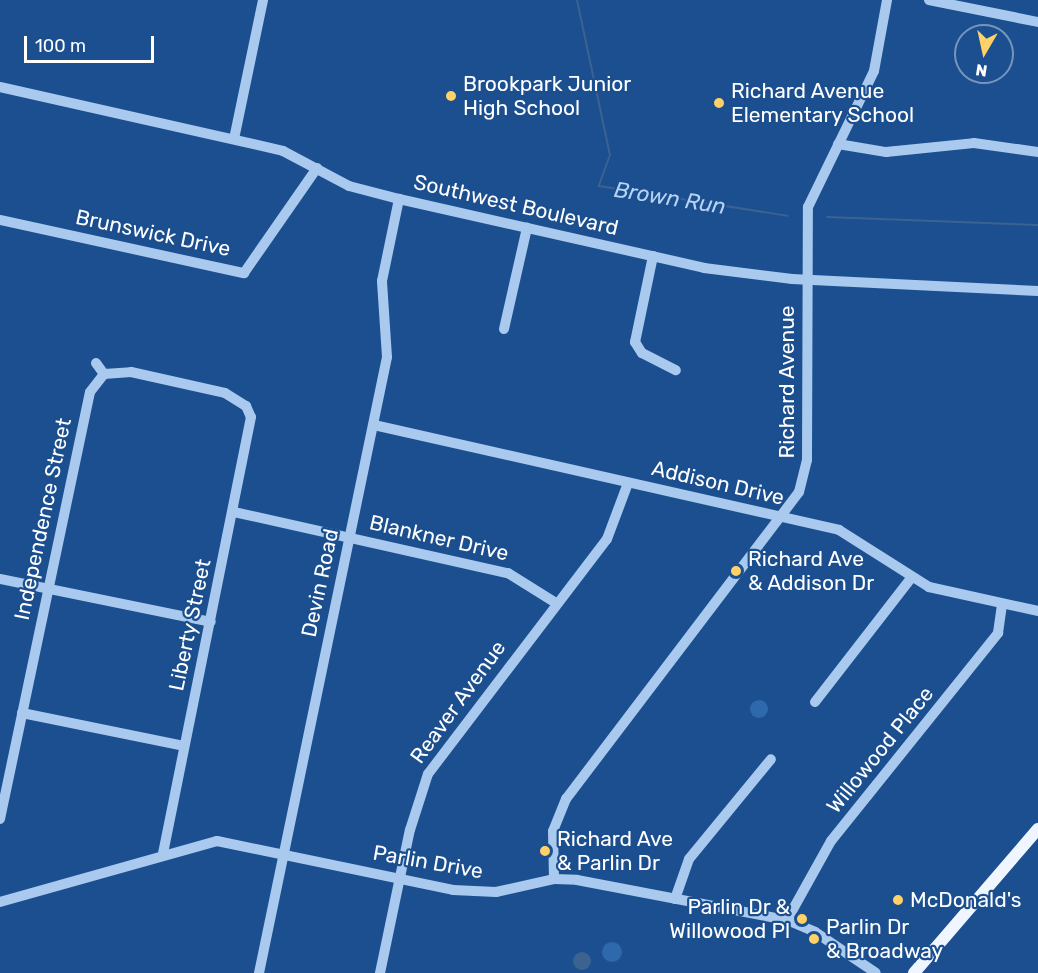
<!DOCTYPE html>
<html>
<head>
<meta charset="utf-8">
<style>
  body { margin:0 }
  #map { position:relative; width:1038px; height:973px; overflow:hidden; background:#1b4f8f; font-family:Rubik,sans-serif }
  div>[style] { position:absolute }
  .green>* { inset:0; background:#2e69ad }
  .round { border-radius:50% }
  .water>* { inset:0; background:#3c6290 }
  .stream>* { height:2px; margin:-1px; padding:0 1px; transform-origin:1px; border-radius:1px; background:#3c6290 }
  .minor>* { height:10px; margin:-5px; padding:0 5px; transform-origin:5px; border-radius:5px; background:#a9c9ee }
  .major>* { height:12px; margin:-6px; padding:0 6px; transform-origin:6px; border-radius:6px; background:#f0f6ff }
  .dots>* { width:16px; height:16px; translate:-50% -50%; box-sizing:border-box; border:3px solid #1b4f8f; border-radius:50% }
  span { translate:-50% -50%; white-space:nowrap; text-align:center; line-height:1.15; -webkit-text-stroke:4.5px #1b4f8f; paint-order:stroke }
  .poi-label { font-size:21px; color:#fff }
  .left { translate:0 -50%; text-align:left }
  .right { translate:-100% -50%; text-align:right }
  .street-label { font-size:21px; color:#fff }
  .water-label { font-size:22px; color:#b5d3f5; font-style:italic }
  .north { position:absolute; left:954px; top:24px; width:60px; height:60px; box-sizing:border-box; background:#1b4f8f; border:2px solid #7695bc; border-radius:50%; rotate:189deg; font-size:16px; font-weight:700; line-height:24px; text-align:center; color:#fff }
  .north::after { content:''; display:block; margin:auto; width:21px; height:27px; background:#ffd166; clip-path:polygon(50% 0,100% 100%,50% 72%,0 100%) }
  .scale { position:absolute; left:24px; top:36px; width:130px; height:27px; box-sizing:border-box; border:3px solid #fff; border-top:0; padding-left:8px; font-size:18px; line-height:21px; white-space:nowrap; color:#fff; -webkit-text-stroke:4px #1b4f8f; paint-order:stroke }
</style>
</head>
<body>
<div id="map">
  <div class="green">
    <i class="round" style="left:750px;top:700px;width:18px;height:18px"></i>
    <i class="round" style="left:602px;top:942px;width:20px;height:20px"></i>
  </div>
  <div class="water">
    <i class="round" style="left:573px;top:952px;width:18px;height:18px"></i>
  </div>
  <div class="stream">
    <i style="left:577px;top:0;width:158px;rotate:78deg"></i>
    <i style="left:610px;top:155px;width:33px;rotate:110deg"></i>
    <i style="left:599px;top:186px;width:191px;rotate:9deg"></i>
    <i style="left:827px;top:217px;width:211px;rotate:2.2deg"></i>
  </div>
  <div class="minor">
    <i style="left:929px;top:0;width:111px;rotate:11.4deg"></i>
    <i style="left:0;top:87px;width:290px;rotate:12.7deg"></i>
    <i style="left:283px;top:151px;width:75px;rotate:27.9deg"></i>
    <i style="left:349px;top:186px;width:52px;rotate:14.6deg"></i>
    <i style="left:399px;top:199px;width:313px;rotate:12.7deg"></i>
    <i style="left:704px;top:268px;width:89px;rotate:7.1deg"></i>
    <i style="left:792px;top:279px;width:246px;rotate:2.8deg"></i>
    <i style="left:234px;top:139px;width:142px;rotate:-78.2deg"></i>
    <i style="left:838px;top:144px;width:49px;rotate:9.5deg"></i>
    <i style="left:886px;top:152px;width:88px;rotate:-5.8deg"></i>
    <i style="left:974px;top:143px;width:65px;rotate:8deg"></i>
    <i style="left:0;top:220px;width:250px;rotate:12.3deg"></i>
    <i style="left:244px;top:273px;width:128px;rotate:-55.2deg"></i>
    <i style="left:653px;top:256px;width:88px;rotate:101.8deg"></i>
    <i style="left:635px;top:342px;width:13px;rotate:58deg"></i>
    <i style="left:642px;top:353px;width:38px;rotate:27deg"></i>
    <i style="left:504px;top:329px;width:104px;rotate:-77.2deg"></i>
    <i style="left:96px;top:363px;width:14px;rotate:54deg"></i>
    <i style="left:374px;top:425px;width:477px;rotate:12.7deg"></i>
    <i style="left:839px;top:530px;width:107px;rotate:32.3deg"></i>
    <i style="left:929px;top:587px;width:112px;rotate:12.4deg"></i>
    <i style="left:234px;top:512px;width:281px;rotate:12.6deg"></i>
    <i style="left:508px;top:573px;width:57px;rotate:32deg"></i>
    <i style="left:0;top:579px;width:215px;rotate:11.5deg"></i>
    <i style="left:815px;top:702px;width:158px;rotate:-52.2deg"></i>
    <i style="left:22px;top:713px;width:165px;rotate:11.5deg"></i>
    <i style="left:0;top:819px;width:436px;rotate:-78.1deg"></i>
    <i style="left:90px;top:392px;width:23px;rotate:-52deg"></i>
    <i style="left:104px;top:374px;width:27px;rotate:-4deg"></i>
    <i style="left:131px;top:372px;width:96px;rotate:12.6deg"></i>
    <i style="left:225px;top:393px;width:25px;rotate:32deg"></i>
    <i style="left:246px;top:406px;width:12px;rotate:66deg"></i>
    <i style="left:251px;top:417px;width:444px;rotate:101.4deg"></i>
    <i style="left:554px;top:879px;width:48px;rotate:-91.2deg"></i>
    <i style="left:553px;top:831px;width:35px;rotate:-68deg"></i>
    <i style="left:566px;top:799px;width:385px;rotate:-52.8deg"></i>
    <i style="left:799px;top:492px;width:33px;rotate:-76deg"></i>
    <i style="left:807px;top:460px;width:253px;rotate:-89.8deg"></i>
    <i style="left:808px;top:207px;width:151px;rotate:-64.1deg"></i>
    <i style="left:874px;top:71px;width:72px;rotate:-79.6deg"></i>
    <i style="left:675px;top:899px;width:42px;rotate:-70.7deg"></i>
    <i style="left:689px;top:859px;width:129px;rotate:-50.6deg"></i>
    <i style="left:0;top:902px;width:225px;rotate:-15.7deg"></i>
    <i style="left:217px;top:841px;width:241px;rotate:11.7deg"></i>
    <i style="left:453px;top:890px;width:43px;rotate:2.7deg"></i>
    <i style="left:496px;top:892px;width:59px;rotate:-12.6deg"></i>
    <i style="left:554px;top:879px;width:23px;rotate:2deg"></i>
    <i style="left:577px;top:880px;width:214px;rotate:10.8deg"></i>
    <i style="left:787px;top:920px;width:30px;rotate:23deg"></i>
    <i style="left:815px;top:932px;width:73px;rotate:33.9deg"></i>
    <i style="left:787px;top:920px;width:90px;rotate:-60.9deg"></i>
    <i style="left:831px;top:841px;width:267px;rotate:-51.2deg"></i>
    <i style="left:998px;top:633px;width:28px;rotate:-82deg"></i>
    <i style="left:259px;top:973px;width:629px;rotate:-78.26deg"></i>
    <i style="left:387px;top:357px;width:76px;rotate:-93.8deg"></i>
    <i style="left:382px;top:281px;width:84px;rotate:-78.3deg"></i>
    <i style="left:380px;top:973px;width:146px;rotate:-78.2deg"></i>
    <i style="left:410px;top:830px;width:59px;rotate:-72.2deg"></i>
    <i style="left:428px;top:774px;width:295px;rotate:-52.7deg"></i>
    <i style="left:607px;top:539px;width:60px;rotate:-69.4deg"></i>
  </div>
  <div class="major">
    <i style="left:914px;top:973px;width:190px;rotate:-49.3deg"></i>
  </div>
  <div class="dots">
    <i style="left:451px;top:96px;background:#ffd166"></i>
    <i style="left:719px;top:103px;background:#ffd166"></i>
    <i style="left:736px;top:571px;background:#ffd166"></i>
    <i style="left:545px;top:851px;background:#ffd166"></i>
    <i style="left:898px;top:900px;background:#ffd166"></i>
    <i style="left:802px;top:919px;background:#ffd166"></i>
    <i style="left:814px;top:939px;background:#ffd166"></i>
  </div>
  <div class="poi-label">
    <span class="left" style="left:463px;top:96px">Brookpark Junior<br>High School</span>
    <span class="left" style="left:731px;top:103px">Richard Avenue<br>Elementary School</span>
    <span class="left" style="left:748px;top:571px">Richard Ave<br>&amp; Addison Dr</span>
    <span class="left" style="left:557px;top:851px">Richard Ave<br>&amp; Parlin Dr</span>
    <span class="left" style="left:910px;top:900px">McDonald's</span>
    <span class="right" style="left:790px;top:919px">Parlin Dr &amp;<br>Willowood Pl</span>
    <span class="left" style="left:826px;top:939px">Parlin Dr<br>&amp; Broadway</span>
  </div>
  <div class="street-label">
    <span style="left:516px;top:205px;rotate:13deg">Southwest Boulevard</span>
    <span style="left:153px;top:233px;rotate:12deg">Brunswick Drive</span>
    <span style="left:787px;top:382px;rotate:-90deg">Richard Avenue</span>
    <span style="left:718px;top:483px;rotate:13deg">Addison Drive</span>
    <span style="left:43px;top:519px;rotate:-78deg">Independence Street</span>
    <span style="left:439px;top:538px;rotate:13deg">Blankner Drive</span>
    <span style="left:320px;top:583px;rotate:-78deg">Devin Road</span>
    <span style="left:190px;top:625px;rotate:-78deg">Liberty Street</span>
    <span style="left:458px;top:702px;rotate:-54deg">Reaver Avenue</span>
    <span style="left:880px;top:750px;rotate:-51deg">Willowood Place</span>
    <span style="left:428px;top:862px;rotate:10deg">Parlin Drive</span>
  </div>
  <div class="water-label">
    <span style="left:670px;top:198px;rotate:9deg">Brown Run</span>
  </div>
  <div class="north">N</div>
  <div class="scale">100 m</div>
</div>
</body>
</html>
